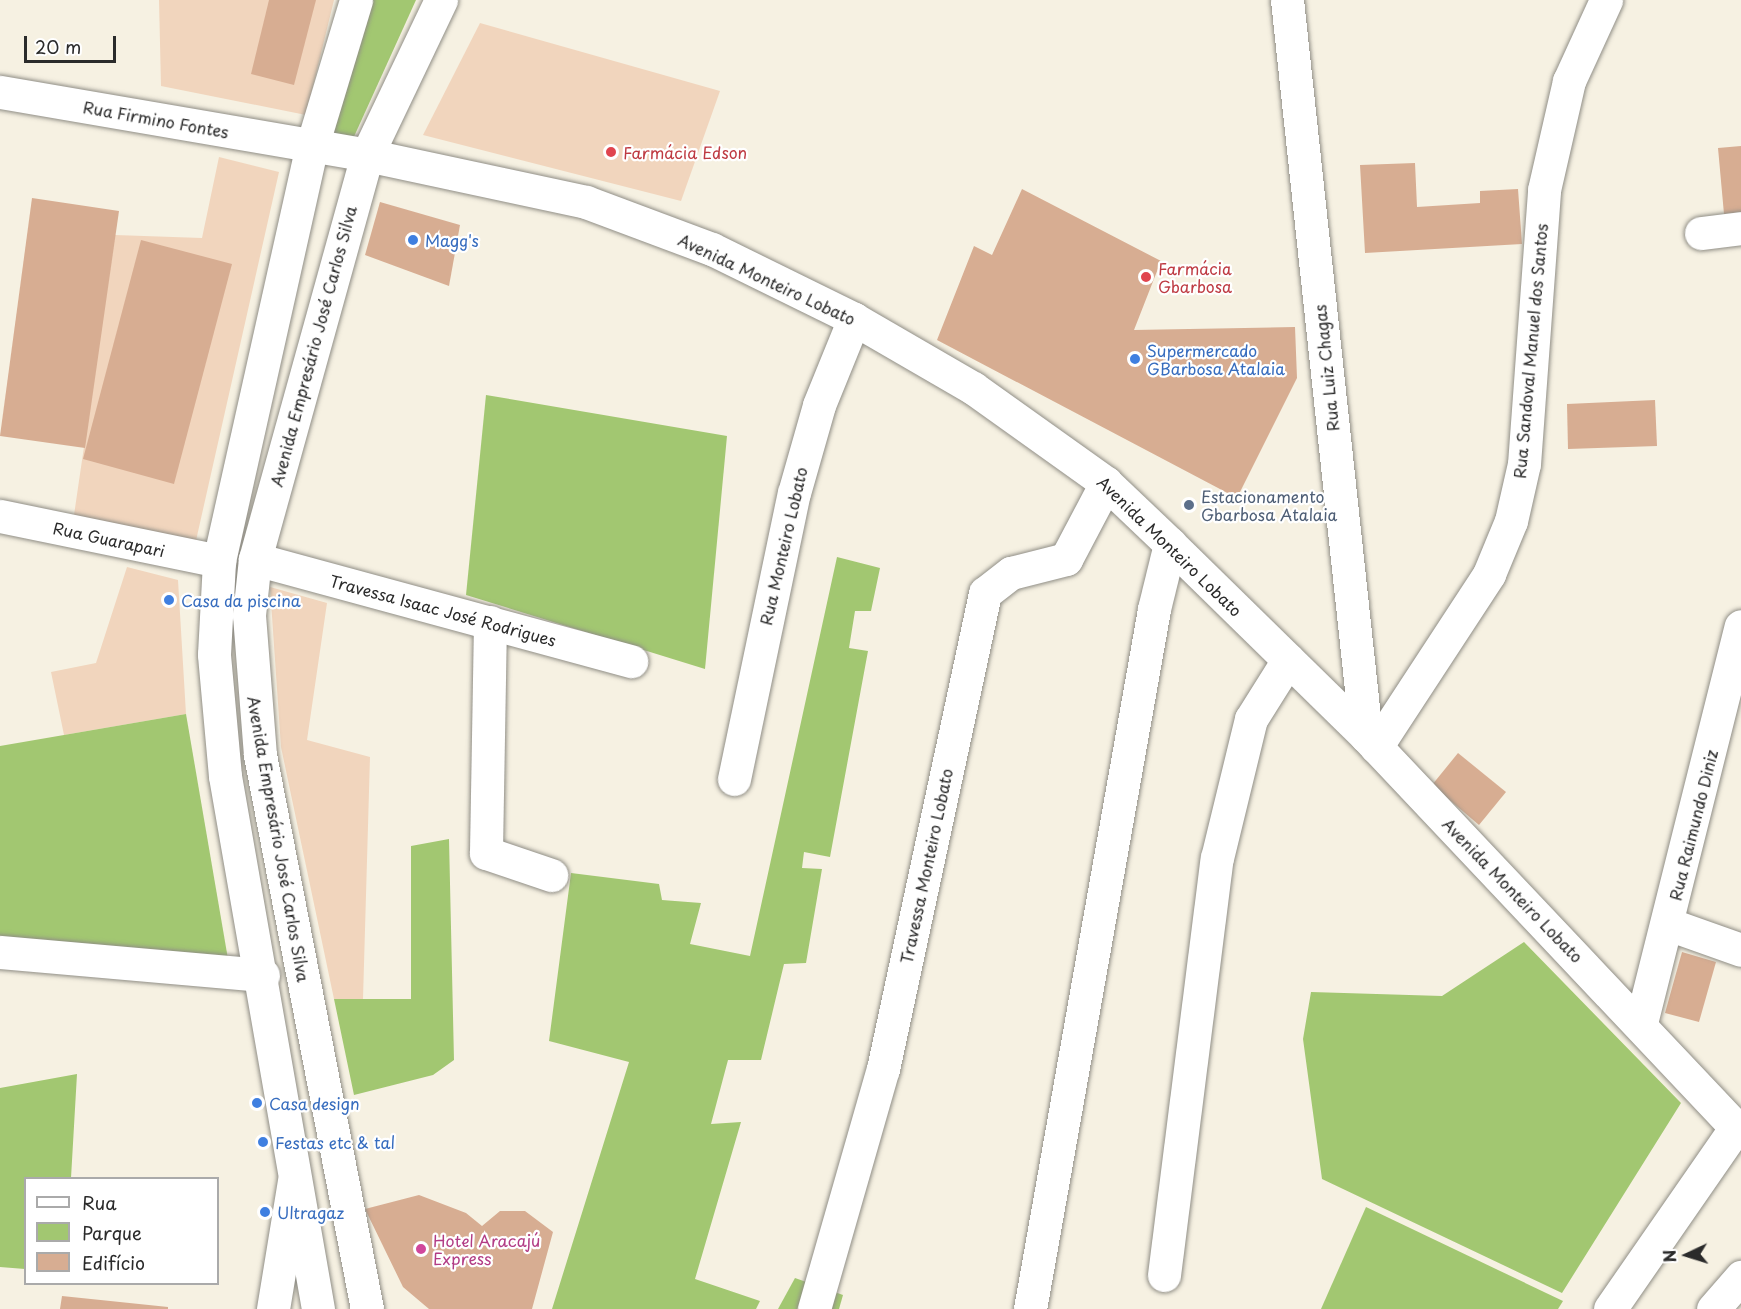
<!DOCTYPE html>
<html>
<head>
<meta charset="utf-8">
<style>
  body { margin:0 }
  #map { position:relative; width:1741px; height:1309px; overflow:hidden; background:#f6f1e2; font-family:"Playpen Sans",sans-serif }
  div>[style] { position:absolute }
  .built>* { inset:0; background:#f1d5bd }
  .green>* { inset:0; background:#a2c771 }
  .building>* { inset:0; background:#d7ad92 }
  .roads { filter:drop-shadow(0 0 2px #908e86) drop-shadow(0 0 2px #908e86) }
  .minor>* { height:33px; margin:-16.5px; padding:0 16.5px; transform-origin:16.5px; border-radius:16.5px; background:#fff }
  .major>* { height:33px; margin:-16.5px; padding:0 16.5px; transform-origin:16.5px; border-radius:16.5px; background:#fff }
  .dots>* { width:16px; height:16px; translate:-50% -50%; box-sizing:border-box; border:3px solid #fff; border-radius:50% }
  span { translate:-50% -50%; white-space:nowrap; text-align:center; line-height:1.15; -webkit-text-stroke:4.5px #fff; paint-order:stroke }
  .street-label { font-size:16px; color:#2b2b2b }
  .health-label { font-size:16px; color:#be3a42 }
  .left { translate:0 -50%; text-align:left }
  .shop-label { font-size:16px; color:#366cbe }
  .service-label { font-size:16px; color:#4e5e75 }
  .hotel-label { font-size:16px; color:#b23c85 }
  .legend { position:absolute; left:24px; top:1177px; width:195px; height:108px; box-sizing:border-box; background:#fff; border:2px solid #aaa; margin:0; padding:8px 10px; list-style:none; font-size:18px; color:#2b2b2b }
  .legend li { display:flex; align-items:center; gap:12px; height:30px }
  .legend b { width:30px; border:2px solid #aaa }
  .north { position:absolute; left:1657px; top:1225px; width:60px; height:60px; -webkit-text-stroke:4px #fff; paint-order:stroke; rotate:266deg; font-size:16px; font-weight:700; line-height:24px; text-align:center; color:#2b2b2b }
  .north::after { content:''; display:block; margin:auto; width:21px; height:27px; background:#2b2b2b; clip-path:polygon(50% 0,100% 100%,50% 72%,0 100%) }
  .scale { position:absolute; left:24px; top:36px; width:92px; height:27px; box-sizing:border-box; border:3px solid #2b2b2b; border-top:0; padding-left:8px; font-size:18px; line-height:21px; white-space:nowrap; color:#2b2b2b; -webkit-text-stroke:4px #fff; paint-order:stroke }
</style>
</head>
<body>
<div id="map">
  <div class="built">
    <i style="clip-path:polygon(159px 0,334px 0,306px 115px,161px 86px)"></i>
    <i style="clip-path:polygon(480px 23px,720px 91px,681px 201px,423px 135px)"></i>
    <i style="clip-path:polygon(219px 157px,279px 172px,195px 545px,74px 515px,115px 235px,202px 238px)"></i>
    <i style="clip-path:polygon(127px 567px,178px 580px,186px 714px,64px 735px,51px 672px,96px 663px)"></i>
    <i style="clip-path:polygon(270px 587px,327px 603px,307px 740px,370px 757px,363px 999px,334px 999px,281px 747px)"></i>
  </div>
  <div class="green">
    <i style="clip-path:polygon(373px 0,416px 0,352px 141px,330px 137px)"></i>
    <i style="clip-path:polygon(486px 395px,727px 436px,705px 669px,466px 595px)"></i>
    <i style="clip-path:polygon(837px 557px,880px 568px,871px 611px,855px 611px,849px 648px,868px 651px,830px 857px,804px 852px,802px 868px,822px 869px,806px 963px,784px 964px,761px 1060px,728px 1060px,711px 1124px,741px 1122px,695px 1279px,760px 1301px,756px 1309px,552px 1309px,629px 1062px,549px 1041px,571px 873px,659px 884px,662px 900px,701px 903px,690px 944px,750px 956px)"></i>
    <i style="clip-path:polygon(186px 714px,228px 959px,0 938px,0 746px)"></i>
    <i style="clip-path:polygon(449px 839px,454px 1060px,433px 1075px,354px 1095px,334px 999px,411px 999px,411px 846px)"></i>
    <i style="clip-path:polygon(1524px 942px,1681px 1103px,1562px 1293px,1322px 1179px,1303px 1039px,1311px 992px,1442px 996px)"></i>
    <i style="clip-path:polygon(77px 1074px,71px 1178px,26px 1178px,25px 1269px,0 1267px,0 1088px)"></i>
    <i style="clip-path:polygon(1366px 1207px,1563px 1301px,1558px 1309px,1321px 1309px)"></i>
    <i style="clip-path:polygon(795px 1278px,843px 1295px,839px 1309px,778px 1309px)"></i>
  </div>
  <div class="building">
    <i style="clip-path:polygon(269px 0,316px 0,294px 85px,251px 74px)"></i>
    <i style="clip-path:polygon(1741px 146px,1741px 212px,1724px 214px,1718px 148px)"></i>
    <i style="clip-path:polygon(1415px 163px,1417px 207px,1480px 203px,1480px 191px,1518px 189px,1522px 244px,1365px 253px,1360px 165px)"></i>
    <i style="clip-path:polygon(1022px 189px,1161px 261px,1134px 330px,1295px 327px,1297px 378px,1237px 498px,937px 340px,974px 246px,992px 255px)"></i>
    <i style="clip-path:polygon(32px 198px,119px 211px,85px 448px,0 436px)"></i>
    <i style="clip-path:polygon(380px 202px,460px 225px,449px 286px,365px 255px)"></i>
    <i style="clip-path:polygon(141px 240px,232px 264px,174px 484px,83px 459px)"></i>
    <i style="clip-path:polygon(1655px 400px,1657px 446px,1568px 449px,1567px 404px)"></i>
    <i style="clip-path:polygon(1458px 753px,1506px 792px,1479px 825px,1432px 785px)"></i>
    <i style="clip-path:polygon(1682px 952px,1716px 962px,1699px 1022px,1665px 1013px)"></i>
    <i style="clip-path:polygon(419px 1195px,466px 1213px,482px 1226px,500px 1211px,525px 1211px,553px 1232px,532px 1309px,429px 1309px,403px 1287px,365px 1209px)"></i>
    <i style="clip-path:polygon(62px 1296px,168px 1307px,168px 1309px,60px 1309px)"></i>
  </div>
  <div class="roads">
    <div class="minor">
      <i style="left:1287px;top:0;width:740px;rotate:83.87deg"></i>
      <i style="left:0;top:92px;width:372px;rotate:9.7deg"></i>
      <i style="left:367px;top:155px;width:224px;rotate:12.1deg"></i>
      <i style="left:586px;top:202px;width:134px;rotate:20.5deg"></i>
      <i style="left:712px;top:249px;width:158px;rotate:26.2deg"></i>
      <i style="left:854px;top:319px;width:138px;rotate:30.1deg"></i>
      <i style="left:973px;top:388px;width:163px;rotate:35.5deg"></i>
      <i style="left:1106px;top:483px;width:88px;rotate:43.6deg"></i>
      <i style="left:1170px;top:544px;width:274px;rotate:44.4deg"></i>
      <i style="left:1366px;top:736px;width:546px;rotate:46.63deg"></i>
      <i style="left:1701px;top:233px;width:40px;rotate:-7.1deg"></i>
      <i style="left:0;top:516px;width:224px;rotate:11.6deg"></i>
      <i style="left:255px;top:559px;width:390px;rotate:15.2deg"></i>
      <i style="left:490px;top:622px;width:231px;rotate:91deg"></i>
      <i style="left:486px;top:853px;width:69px;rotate:18.7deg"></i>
      <i style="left:1376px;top:747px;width:207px;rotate:-56.8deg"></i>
      <i style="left:1489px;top:574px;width:57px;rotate:-67.5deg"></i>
      <i style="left:1511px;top:521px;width:58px;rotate:-77.2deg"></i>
      <i style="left:1524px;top:464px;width:275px;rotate:-85.8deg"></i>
      <i style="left:1544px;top:190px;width:112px;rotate:-77.1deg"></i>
      <i style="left:1569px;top:81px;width:89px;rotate:-65.4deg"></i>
      <i style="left:734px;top:779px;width:292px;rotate:-78.2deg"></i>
      <i style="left:794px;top:493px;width:91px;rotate:-74.1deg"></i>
      <i style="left:819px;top:405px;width:93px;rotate:-67.9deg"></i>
      <i style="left:1668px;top:924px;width:77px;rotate:19.6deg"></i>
      <i style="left:0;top:952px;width:264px;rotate:5deg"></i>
      <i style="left:1641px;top:1023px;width:409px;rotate:-75.9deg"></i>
      <i style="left:1164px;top:1275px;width:420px;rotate:-82.8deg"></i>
      <i style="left:1217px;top:858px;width:143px;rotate:-76.3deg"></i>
      <i style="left:1251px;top:719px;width:70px;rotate:-57.9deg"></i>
      <i style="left:273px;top:1309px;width:130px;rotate:-80.7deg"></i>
      <i style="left:814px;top:1309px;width:250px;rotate:-74deg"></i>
      <i style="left:883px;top:1069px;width:487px;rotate:-77.9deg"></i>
      <i style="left:985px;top:593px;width:33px;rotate:-38deg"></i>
      <i style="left:1011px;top:573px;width:57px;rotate:-14.3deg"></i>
      <i style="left:1066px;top:559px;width:86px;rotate:-62.2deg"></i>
      <i style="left:1030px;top:1309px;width:711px;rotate:-79.95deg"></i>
      <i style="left:1154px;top:609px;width:67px;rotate:-76.2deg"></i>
      <i style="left:1610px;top:1309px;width:221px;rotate:-55.3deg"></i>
      <i style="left:1713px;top:1309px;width:43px;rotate:-48.8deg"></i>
    </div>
    <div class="major">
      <i style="left:318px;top:1309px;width:541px;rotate:-99.9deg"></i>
      <i style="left:225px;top:776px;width:122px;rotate:-95.2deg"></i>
      <i style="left:214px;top:654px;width:93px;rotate:-86.9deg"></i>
      <i style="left:219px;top:561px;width:425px;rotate:-77.4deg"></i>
      <i style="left:312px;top:146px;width:152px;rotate:-73.2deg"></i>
      <i style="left:367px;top:1309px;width:564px;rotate:-100.93deg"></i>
      <i style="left:260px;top:755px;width:140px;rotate:-94.5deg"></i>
      <i style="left:249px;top:615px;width:56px;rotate:-83.9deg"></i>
      <i style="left:255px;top:559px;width:419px;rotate:-74.5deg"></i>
      <i style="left:367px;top:155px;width:172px;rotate:-64.5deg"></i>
    </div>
  </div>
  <div class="dots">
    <i style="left:611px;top:152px;background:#e0444e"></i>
    <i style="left:413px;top:240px;background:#3f7fe0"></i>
    <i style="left:1146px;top:277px;background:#e0444e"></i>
    <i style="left:1135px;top:359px;background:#3f7fe0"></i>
    <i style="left:1189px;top:505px;background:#5c6f8a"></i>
    <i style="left:169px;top:600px;background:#3f7fe0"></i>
    <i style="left:257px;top:1103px;background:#3f7fe0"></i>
    <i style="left:263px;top:1142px;background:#3f7fe0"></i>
    <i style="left:265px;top:1212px;background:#3f7fe0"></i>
    <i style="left:421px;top:1249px;background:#d1479c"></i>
  </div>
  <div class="street-label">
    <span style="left:156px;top:119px;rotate:10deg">Rua Firmino Fontes</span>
    <span style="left:767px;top:279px;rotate:25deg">Avenida Monteiro Lobato</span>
    <span style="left:313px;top:346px;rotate:-75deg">Avenida Empresário José Carlos Silva</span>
    <span style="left:1530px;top:351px;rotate:-85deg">Rua Sandoval Manuel dos Santos</span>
    <span style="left:1326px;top:368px;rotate:-96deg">Rua Luiz Chagas</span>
    <span style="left:109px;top:539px;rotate:12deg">Rua Guarapari</span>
    <span style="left:783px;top:546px;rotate:-77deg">Rua Monteiro Lobato</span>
    <span style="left:1170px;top:546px;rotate:44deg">Avenida Monteiro Lobato</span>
    <span style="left:443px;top:610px;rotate:15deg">Travessa Isaac José Rodrigues</span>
    <span style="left:1693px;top:825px;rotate:-76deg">Rua Raimundo Diniz</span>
    <span style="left:279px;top:839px;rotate:80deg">Avenida Empresário José Carlos Silva</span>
    <span style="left:926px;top:866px;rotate:-78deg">Travessa Monteiro Lobato</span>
    <span style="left:1513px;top:890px;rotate:46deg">Avenida Monteiro Lobato</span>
  </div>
  <div class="health-label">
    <span class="left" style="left:623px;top:152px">Farmácia Edson</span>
    <span class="left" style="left:1158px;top:277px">Farmácia<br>Gbarbosa</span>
  </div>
  <div class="shop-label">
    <span class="left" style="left:425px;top:240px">Magg's</span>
    <span class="left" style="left:1147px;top:359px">Supermercado<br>GBarbosa Atalaia</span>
    <span class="left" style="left:181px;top:600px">Casa da piscina</span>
    <span class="left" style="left:269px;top:1103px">Casa design</span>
    <span class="left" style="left:275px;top:1142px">Festas etc &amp; tal</span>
    <span class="left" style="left:277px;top:1212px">Ultragaz</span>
  </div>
  <div class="service-label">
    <span class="left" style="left:1201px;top:505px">Estacionamento<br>Gbarbosa Atalaia</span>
  </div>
  <div class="hotel-label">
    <span class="left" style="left:433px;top:1249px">Hotel Aracajú<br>Express</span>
  </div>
  <ul class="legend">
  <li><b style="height:8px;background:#fff"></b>Rua</li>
  <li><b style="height:16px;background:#a2c771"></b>Parque</li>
  <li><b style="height:16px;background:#d7ad92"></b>Edifício</li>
  </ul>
  <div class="north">N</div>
  <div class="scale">20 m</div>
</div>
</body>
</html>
